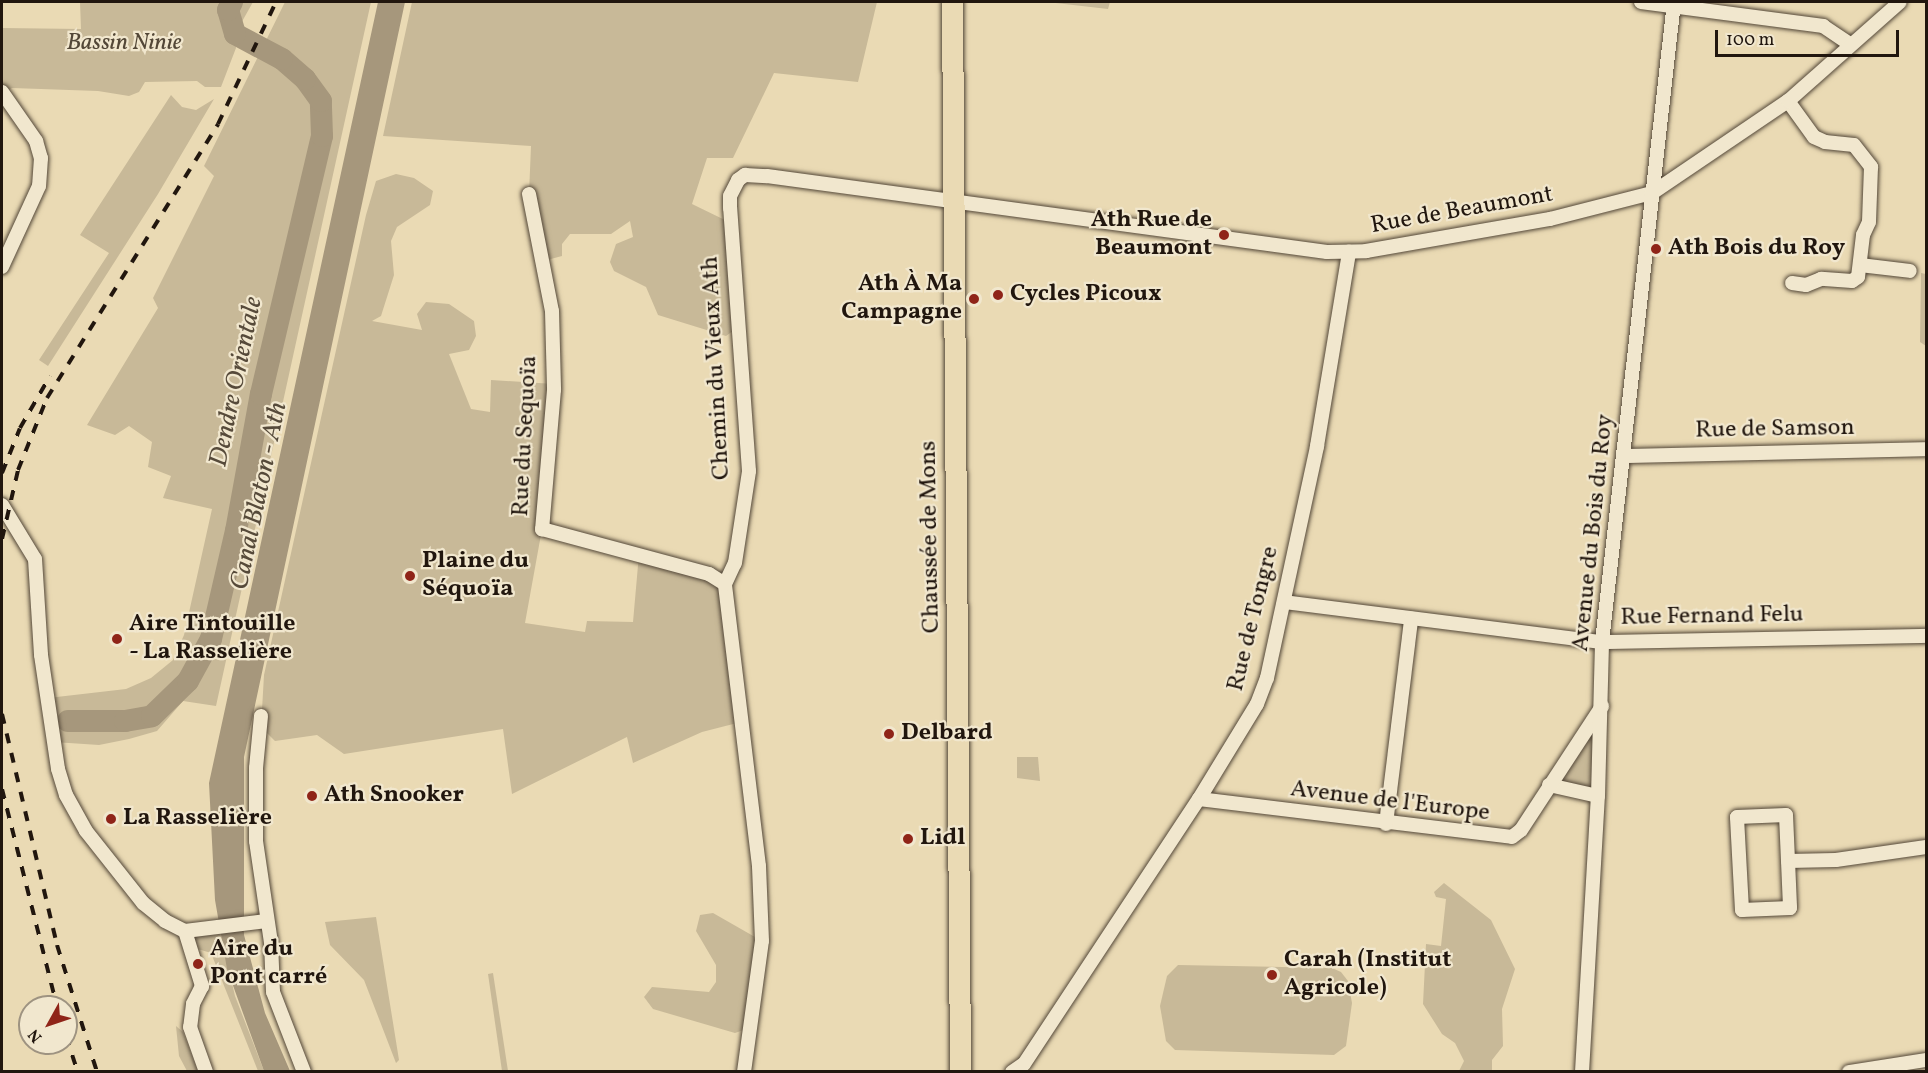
<!DOCTYPE html>
<html>
<head>
<meta charset="utf-8">
<style>
  body { margin:0 }
  #map { position:relative; width:1928px; height:1073px; overflow:hidden; background:#eadab4; font-family:Vollkorn,serif }
  div>[style] { position:absolute }
  .green>* { inset:0; background:#c8b998 }
  .water>* { inset:0; background:#a6977c }
  .river>* { height:22px; margin:-11px; padding:0 11px; transform-origin:11px; border-radius:11px; background:#a6977c }
  .roads { filter:drop-shadow(0 0 2px #534738) drop-shadow(0 0 2px #534738) }
  .street>* { height:14px; margin:-7px; padding:0 7px; transform-origin:7px; border-radius:7px; background:#f1e7ce }
  .primary>* { height:21px; margin:-10.5px; padding:0 10.5px; transform-origin:10.5px; border-radius:10.5px; background:#eadab4 }
  .rail>* { height:4px; margin-top:-2px; transform-origin:0; background:repeating-linear-gradient(90deg,#21160e 0 10px,transparent 0 20px) }
  .dots>* { width:16px; height:16px; translate:-50% -50%; box-sizing:border-box; border:3px solid #f1e7ce; border-radius:50% }
  span { translate:-50% -50%; white-space:nowrap; text-align:center; line-height:1.15; -webkit-text-stroke:4.5px #f1e7ce; paint-order:stroke }
  .park-label { font-size:24px; color:#534737; font-style:italic }
  .street-label { font-size:24px; color:#21160e }
  .poi-label { font-size:24px; color:#21160e; font-weight:700 }
  .right { translate:-100% -50%; text-align:right }
  .left { translate:0 -50%; text-align:left }
  .water-label { font-size:26px; color:#564a3a; font-style:italic }
  .frame { position:absolute; inset:0; border:3px solid #21160e; pointer-events:none }
  .north { position:absolute; left:18px; top:995px; width:60px; height:60px; box-sizing:border-box; background:#f1e7ce; border:2px solid #9e9381; border-radius:50%; rotate:230deg; font-size:16px; font-weight:700; line-height:24px; text-align:center; color:#21160e }
  .north::after { content:''; display:block; margin:auto; width:21px; height:27px; background:#8f2418; clip-path:polygon(50% 0,100% 100%,50% 72%,0 100%) }
  .scale { position:absolute; left:1715px; top:30px; width:184px; height:27px; box-sizing:border-box; border:3px solid #21160e; border-top:0; padding-left:8px; font-size:18px; line-height:21px; white-space:nowrap; color:#21160e; -webkit-text-stroke:4px #f1e7ce; paint-order:stroke }
</style>
</head>
<body>
<div id="map">
  <div class="green">
    <i style="clip-path:polygon(80px 2px,253px 2px,235px 34px,236px 48px,221px 87px,205px 87px,197px 81px,145px 82px,139px 92px,129px 96px,98px 91px,12px 88px,2px 93px,2px 28px,81px 29px)"></i>
    <i style="clip-path:polygon(285px 2px,371px 2px,216px 706px,183px 701px,157px 731px,129px 739px,99px 745px,54px 742px,48px 698px,126px 689px,151px 678px,173px 660px,184px 635px,212px 509px,163px 498px,171px 476px,148px 467px,152px 442px,129px 426px,115px 435px,87px 425px,158px 308px,153px 298px,214px 176px,204px 166px)"></i>
    <i style="clip-path:polygon(412px 2px,877px 2px,858px 82px,774px 73px,733px 158px,707px 158px,692px 204px,731px 223px,740px 326px,726px 336px,658px 315px,646px 287px,614px 271px,610px 262px,616px 244px,633px 237px,630px 221px,611px 234px,570px 234px,562px 244px,562px 256px,547px 260px,529px 194px,531px 146px,383px 136px)"></i>
    <i style="clip-path:polygon(1047px 2px,1110px 2px,1108px 9px)"></i>
    <i style="clip-path:polygon(171px 95px,182px 107px,196px 110px,214px 99px,158px 194px,48px 366px,39px 360px,109px 253px,80px 235px)"></i>
    <i style="clip-path:polygon(396px 174px,414px 178px,433px 191px,430px 205px,397px 227px,391px 241px,394px 275px,381px 316px,372px 321px,422px 330px,417px 314px,426px 302px,449px 304px,474px 321px,476px 336px,469px 350px,449px 354px,471px 409px,490px 412px,491px 380px,554px 384px,542px 529px,525px 623px,585px 632px,587px 621px,633px 622px,639px 554px,718px 578px,741px 722px,702px 732px,633px 763px,627px 737px,512px 794px,503px 729px,344px 754px,317px 735px,275px 741px,261px 727px,264px 675px,366px 215px,376px 181px)"></i>
    <i style="clip-path:polygon(1921px 273px,1926px 274px,1926px 346px,1920px 342px)"></i>
    <i style="clip-path:polygon(1602px 706px,1598px 796px,1551px 783px)"></i>
    <i style="clip-path:polygon(1017px 757px,1038px 757px,1040px 781px,1017px 778px)"></i>
    <i style="clip-path:polygon(1444px 883px,1491px 920px,1515px 969px,1502px 1009px,1503px 1046px,1492px 1060px,1492px 1071px,1459px 1071px,1464px 1061px,1455px 1043px,1442px 1034px,1423px 1004px,1426px 944px,1441px 946px,1446px 899px,1436px 897px,1434px 892px)"></i>
    <i style="clip-path:polygon(713px 913px,762px 941px,752px 1027px,735px 1033px,653px 1009px,644px 997px,652px 987px,709px 992px,716px 982px,716px 965px,696px 931px,700px 915px)"></i>
    <i style="clip-path:polygon(376px 917px,399px 1060px,396px 1063px,364px 980px,330px 945px,325px 922px)"></i>
    <i style="clip-path:polygon(219px 928px,235px 996px,264px 1071px,258px 1071px,211px 953px,188px 946px,186px 939px)"></i>
    <i style="clip-path:polygon(1178px 965px,1332px 968px,1341px 972px,1348px 981px,1352px 1003px,1346px 1046px,1334px 1055px,1175px 1050px,1166px 1041px,1160px 1006px,1167px 976px)"></i>
    <i style="clip-path:polygon(493px 973px,508px 1071px,502px 1071px,488px 974px)"></i>
    <i style="clip-path:polygon(176px 1026px,183px 1032px,198px 1071px,187px 1071px,179px 1056px)"></i>
  </div>
  <div class="water">
    <i style="clip-path:polygon(378px 2px,405px 2px,244px 757px,244px 935px,265px 1013px,290px 1071px,264px 1071px,227px 969px,215px 900px,209px 783px)"></i>
  </div>
  <div class="river">
    <i style="left:68px;top:721px;width:57px"></i>
    <i style="left:125px;top:721px;width:27px;rotate:-10deg"></i>
    <i style="left:152px;top:716px;width:50px;rotate:-44.2deg"></i>
    <i style="left:188px;top:681px;width:48px;rotate:-61.3deg"></i>
    <i style="left:211px;top:639px;width:111px;rotate:-77deg"></i>
    <i style="left:236px;top:531px;width:139px;rotate:-79.7deg"></i>
    <i style="left:261px;top:394px;width:265px;rotate:-76.7deg"></i>
    <i style="left:322px;top:136px;width:35px;rotate:-92deg"></i>
    <i style="left:321px;top:101px;width:27px;rotate:-126deg"></i>
    <i style="left:305px;top:79px;width:30px;rotate:-139deg"></i>
    <i style="left:282px;top:59px;width:53px;rotate:-152deg"></i>
    <i style="left:235px;top:34px;width:25px;rotate:-106deg"></i>
    <i style="left:228px;top:10px;width:9px;rotate:-63deg"></i>
  </div>
  <div class="roads">
    <div class="street">
      <i style="left:1641px;top:2px;width:184px;rotate:7.5deg"></i>
      <i style="left:1823px;top:26px;width:32px;rotate:34deg"></i>
      <i style="left:2px;top:92px;width:60px;rotate:55.2deg"></i>
      <i style="left:36px;top:141px;width:18px;rotate:74deg"></i>
      <i style="left:41px;top:158px;width:28px;rotate:94deg"></i>
      <i style="left:39px;top:186px;width:89px;rotate:114.6deg"></i>
      <i style="left:1788px;top:101px;width:44px;rotate:54.2deg"></i>
      <i style="left:1814px;top:137px;width:12px;rotate:24deg"></i>
      <i style="left:1825px;top:142px;width:29px;rotate:6deg"></i>
      <i style="left:1854px;top:145px;width:28px;rotate:52deg"></i>
      <i style="left:1871px;top:167px;width:55px;rotate:92.1deg"></i>
      <i style="left:1869px;top:222px;width:14px;rotate:115deg"></i>
      <i style="left:1863px;top:235px;width:42px;rotate:96.8deg"></i>
      <i style="left:1858px;top:277px;width:7px;rotate:146deg"></i>
      <i style="left:1852px;top:281px;width:31px;rotate:-176deg"></i>
      <i style="left:1821px;top:279px;width:16px;rotate:158deg"></i>
      <i style="left:1806px;top:285px;width:14px;rotate:-172deg"></i>
      <i style="left:529px;top:194px;width:119px;rotate:78.9deg"></i>
      <i style="left:552px;top:311px;width:79px;rotate:88.5deg"></i>
      <i style="left:554px;top:390px;width:140px;rotate:94.9deg"></i>
      <i style="left:542px;top:529px;width:173px;rotate:15.1deg"></i>
      <i style="left:709px;top:574px;width:19px;rotate:32deg"></i>
      <i style="left:1860px;top:265px;width:50px;rotate:6.8deg"></i>
      <i style="left:1624px;top:456px;width:302px;rotate:-1.3deg"></i>
      <i style="left:2px;top:505px;width:63px;rotate:58.6deg"></i>
      <i style="left:35px;top:559px;width:96px;rotate:86.4deg"></i>
      <i style="left:41px;top:655px;width:115px;rotate:81.5deg"></i>
      <i style="left:58px;top:769px;width:27px;rotate:73deg"></i>
      <i style="left:66px;top:795px;width:41px;rotate:60.9deg"></i>
      <i style="left:86px;top:831px;width:92px;rotate:51.6deg"></i>
      <i style="left:143px;top:903px;width:28px;rotate:39deg"></i>
      <i style="left:165px;top:921px;width:22px;rotate:27deg"></i>
      <i style="left:185px;top:931px;width:82px;rotate:-7deg"></i>
      <i style="left:1284px;top:602px;width:321px;rotate:7.2deg"></i>
      <i style="left:1602px;top:642px;width:324px;rotate:-1.1deg"></i>
      <i style="left:261px;top:716px;width:52px;rotate:95.5deg"></i>
      <i style="left:256px;top:768px;width:73px;rotate:90deg"></i>
      <i style="left:256px;top:841px;width:102px;rotate:81.6deg"></i>
      <i style="left:271px;top:942px;width:50px;rotate:87.7deg"></i>
      <i style="left:273px;top:992px;width:86px;rotate:68.8deg"></i>
      <i style="left:1549px;top:785px;width:50px;rotate:12.7deg"></i>
      <i style="left:1199px;top:799px;width:315px;rotate:6.9deg"></i>
      <i style="left:1512px;top:837px;width:11px;rotate:-38deg"></i>
      <i style="left:1521px;top:830px;width:148px;rotate:-56.8deg"></i>
      <i style="left:1786px;top:815px;width:93px;rotate:87.5deg"></i>
      <i style="left:1790px;top:908px;width:48px;rotate:177.6deg"></i>
      <i style="left:1742px;top:910px;width:93px;rotate:-93.1deg"></i>
      <i style="left:1737px;top:817px;width:49px;rotate:-2.3deg"></i>
      <i style="left:1386px;top:824px;width:207px;rotate:-83deg"></i>
      <i style="left:1788px;top:861px;width:48px;rotate:-1.2deg"></i>
      <i style="left:1836px;top:860px;width:91px;rotate:-8.2deg"></i>
      <i style="left:185px;top:931px;width:58px;rotate:72.8deg"></i>
      <i style="left:202px;top:986px;width:20px;rotate:117deg"></i>
      <i style="left:193px;top:1004px;width:23px;rotate:97deg"></i>
      <i style="left:190px;top:1027px;width:48px;rotate:70.4deg"></i>
      <i style="left:744px;top:1072px;width:132px;rotate:-82.2deg"></i>
      <i style="left:762px;top:941px;width:75px;rotate:-92.3deg"></i>
      <i style="left:759px;top:866px;width:284px;rotate:-96.9deg"></i>
      <i style="left:725px;top:584px;width:23px;rotate:-65deg"></i>
      <i style="left:735px;top:563px;width:93px;rotate:-81.3deg"></i>
      <i style="left:749px;top:471px;width:264px;rotate:-94.1deg"></i>
      <i style="left:730px;top:208px;width:12px;rotate:-90deg"></i>
      <i style="left:730px;top:196px;width:18px;rotate:-63deg"></i>
      <i style="left:738px;top:180px;width:9px;rotate:-36deg"></i>
      <i style="left:745px;top:175px;width:22px;rotate:3deg"></i>
      <i style="left:767px;top:176px;width:565px;rotate:7.73deg"></i>
      <i style="left:1327px;top:252px;width:39px;rotate:-1deg"></i>
      <i style="left:1366px;top:251px;width:187px;rotate:-9.9deg"></i>
      <i style="left:1550px;top:219px;width:105px;rotate:-14.3deg"></i>
      <i style="left:1652px;top:193px;width:164px;rotate:-34.1deg"></i>
      <i style="left:1788px;top:101px;width:149px;rotate:-41.5deg"></i>
      <i style="left:1012px;top:1072px;width:14px;rotate:-34deg"></i>
      <i style="left:1024px;top:1064px;width:318px;rotate:-56.6deg"></i>
      <i style="left:1199px;top:799px;width:111px;rotate:-58.6deg"></i>
      <i style="left:1257px;top:704px;width:28px;rotate:-69deg"></i>
      <i style="left:1267px;top:678px;width:237px;rotate:-77.8deg"></i>
      <i style="left:1317px;top:446px;width:197px;rotate:-80.6deg"></i>
      <i style="left:1582px;top:1072px;width:276px;rotate:-86.7deg"></i>
      <i style="left:1598px;top:796px;width:154px;rotate:-88.5deg"></i>
      <i style="left:1602px;top:642px;width:644px;rotate:-83.58deg"></i>
      <i style="left:1849px;top:1072px;width:78px;rotate:-8.9deg"></i>
    </div>
    <div class="primary">
      <i style="left:952px;top:2px;width:1070px;rotate:89.57deg"></i>
    </div>
  </div>
  <div class="rail">
    <i style="left:2px;top:473px;width:48px;rotate:-68.2deg"></i>
    <i style="left:20px;top:428px;width:60px;rotate:-60deg"></i>
    <i style="left:2px;top:539px;width:71px;rotate:-76.9deg"></i>
    <i style="left:18px;top:470px;width:78px;rotate:-68.1deg"></i>
    <i style="left:47px;top:398px;width:323px;rotate:-58deg"></i>
    <i style="left:218px;top:124px;width:135px;rotate:-64.6deg"></i>
    <i style="left:2px;top:714px;width:237px;rotate:76.6deg"></i>
    <i style="left:57px;top:945px;width:133px;rotate:72.5deg"></i>
    <i style="left:2px;top:789px;width:225px;rotate:75.8deg"></i>
    <i style="left:66px;top:1036px;width:38px;rotate:72deg"></i>
  </div>
  <div class="dots">
    <i style="left:1224px;top:235px;background:#8f2418"></i>
    <i style="left:1656px;top:249px;background:#8f2418"></i>
    <i style="left:998px;top:295px;background:#8f2418"></i>
    <i style="left:974px;top:299px;background:#8f2418"></i>
    <i style="left:410px;top:576px;background:#8f2418"></i>
    <i style="left:117px;top:639px;background:#8f2418"></i>
    <i style="left:889px;top:734px;background:#8f2418"></i>
    <i style="left:312px;top:796px;background:#8f2418"></i>
    <i style="left:111px;top:819px;background:#8f2418"></i>
    <i style="left:908px;top:839px;background:#8f2418"></i>
    <i style="left:198px;top:964px;background:#8f2418"></i>
    <i style="left:1272px;top:975px;background:#8f2418"></i>
  </div>
  <div class="park-label">
    <span style="left:124px;top:44px">Bassin Ninie</span>
  </div>
  <div class="street-label">
    <span style="left:1462px;top:211px;rotate:-10deg">Rue de Beaumont</span>
    <span style="left:717px;top:368px;rotate:-93deg">Chemin du Vieux Ath</span>
    <span style="left:1775px;top:430px;rotate:-1deg">Rue de Samson</span>
    <span style="left:526px;top:436px;rotate:-87deg">Rue du Sequoïa</span>
    <span style="left:1594px;top:533px;rotate:-84deg">Avenue du Bois du Roy</span>
    <span style="left:931px;top:537px;rotate:-91deg">Chaussée de Mons</span>
    <span style="left:1712px;top:617px;rotate:-1deg">Rue Fernand Felu</span>
    <span style="left:1254px;top:619px;rotate:-76deg">Rue de Tongre</span>
    <span style="left:1390px;top:802px;rotate:7deg">Avenue de l'Europe</span>
  </div>
  <div class="poi-label">
    <span class="right" style="left:1212px;top:235px">Ath Rue de<br>Beaumont</span>
    <span class="left" style="left:1668px;top:249px">Ath Bois du Roy</span>
    <span class="right" style="left:962px;top:299px">Ath À Ma<br>Campagne</span>
    <span class="left" style="left:1010px;top:295px">Cycles Picoux</span>
    <span class="left" style="left:422px;top:576px">Plaine du<br>Séquoïa</span>
    <span class="left" style="left:129px;top:639px">Aire Tintouille<br>- La Rasselière</span>
    <span class="left" style="left:901px;top:734px">Delbard</span>
    <span class="left" style="left:324px;top:796px">Ath Snooker</span>
    <span class="left" style="left:123px;top:819px">La Rasselière</span>
    <span class="left" style="left:920px;top:839px">Lidl</span>
    <span class="left" style="left:210px;top:964px">Aire du<br>Pont carré</span>
    <span class="left" style="left:1284px;top:975px">Carah (Institut<br>Agricole)</span>
  </div>
  <div class="water-label">
    <span style="left:237px;top:382px;rotate:-78deg">Dendre Orientale</span>
    <span style="left:260px;top:496px;rotate:-78deg">Canal Blaton - Ath</span>
  </div>
  <div class="frame"></div>
  <div class="north">N</div>
  <div class="scale">100 m</div>
</div>
</body>
</html>
